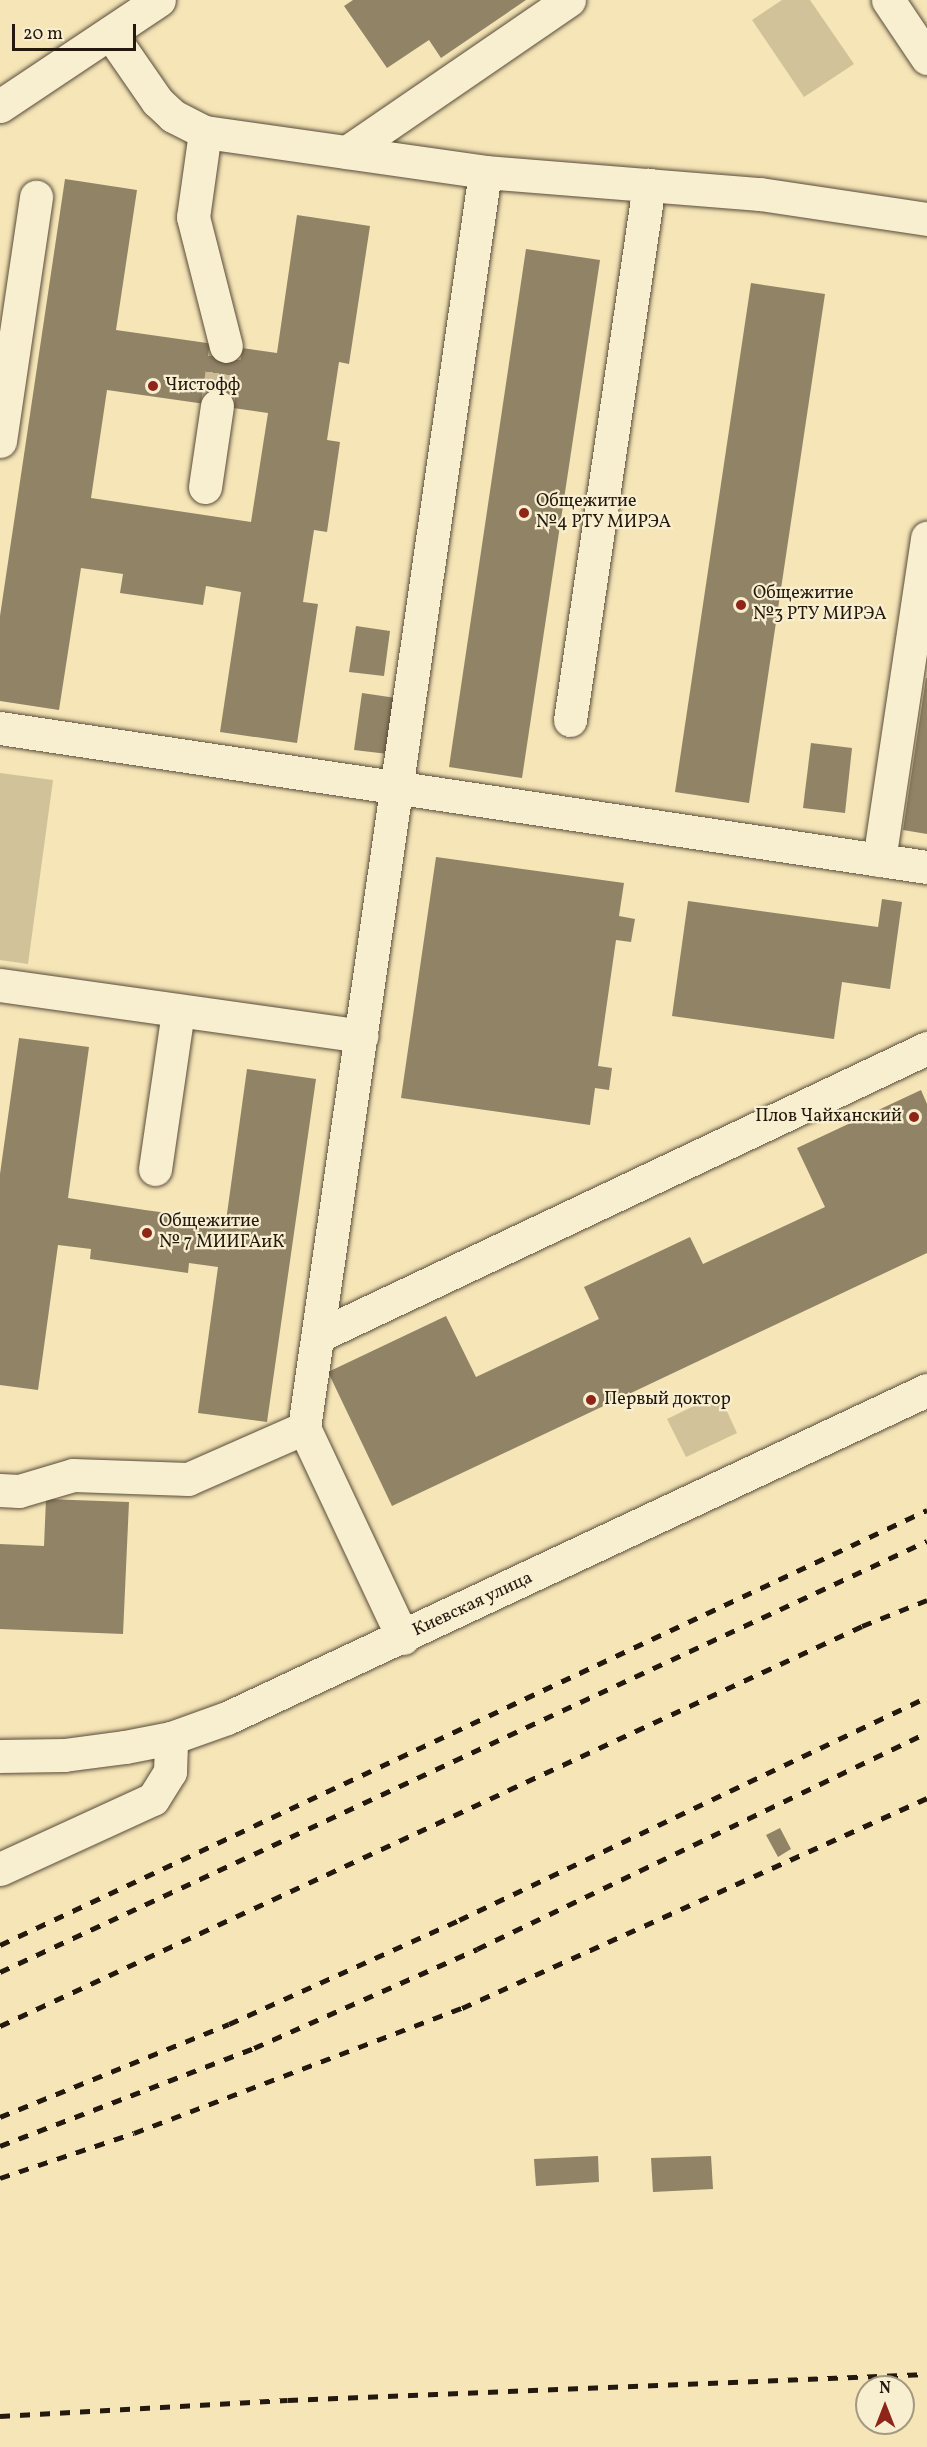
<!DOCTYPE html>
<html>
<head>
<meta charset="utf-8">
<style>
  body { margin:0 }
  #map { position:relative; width:927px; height:2447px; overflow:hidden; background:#f5e5b7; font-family:Vollkorn,serif }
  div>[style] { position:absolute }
  .green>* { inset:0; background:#d1c29a }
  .building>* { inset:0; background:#918366 }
  .minor-tunnel>* { height:33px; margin-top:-16.5px; transform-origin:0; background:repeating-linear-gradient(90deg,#cbbc95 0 33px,transparent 0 49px) }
  .roads { filter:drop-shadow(0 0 2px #584c39) drop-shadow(0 0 2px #584c39) }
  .minor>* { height:33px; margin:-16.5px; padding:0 16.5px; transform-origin:16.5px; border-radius:16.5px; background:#f8eed0 }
  .rail>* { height:4.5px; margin-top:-2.25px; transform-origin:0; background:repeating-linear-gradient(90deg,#24190f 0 10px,transparent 0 20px) }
  .dots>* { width:16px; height:16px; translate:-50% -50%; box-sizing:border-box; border:3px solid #f8eed0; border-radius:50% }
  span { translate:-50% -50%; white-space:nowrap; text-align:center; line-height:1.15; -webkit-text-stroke:4.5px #f8eed0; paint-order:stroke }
  .poi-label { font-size:18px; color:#24190f }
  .left { translate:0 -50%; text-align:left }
  .right { translate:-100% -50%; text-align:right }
  .street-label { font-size:18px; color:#24190f }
  .north { position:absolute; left:855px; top:2375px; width:60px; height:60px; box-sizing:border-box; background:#f8eed0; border:2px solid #a39983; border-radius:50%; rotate:0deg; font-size:16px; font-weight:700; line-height:24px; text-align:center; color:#24190f }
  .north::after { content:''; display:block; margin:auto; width:21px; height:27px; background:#8f2418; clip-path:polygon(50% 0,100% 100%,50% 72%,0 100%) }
  .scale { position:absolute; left:12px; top:24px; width:124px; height:27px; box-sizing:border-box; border:3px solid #24190f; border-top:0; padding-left:8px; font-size:18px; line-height:21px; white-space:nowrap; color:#24190f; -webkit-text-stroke:4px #f8eed0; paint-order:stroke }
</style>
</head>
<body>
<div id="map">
  <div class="green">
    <i style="clip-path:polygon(782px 0,810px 0,854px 64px,804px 97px,752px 20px)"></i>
    <i style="clip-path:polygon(0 773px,53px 780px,28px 964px,0 960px)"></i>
    <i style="clip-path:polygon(719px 1394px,737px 1433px,686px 1457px,667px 1419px)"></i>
  </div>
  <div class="building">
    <i style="clip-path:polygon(353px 0,526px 0,441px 58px,429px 40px,387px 68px,344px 6px)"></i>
    <i style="clip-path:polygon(evenodd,65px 179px,137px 190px,116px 330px,277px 353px,297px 215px,370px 226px,349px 364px,339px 362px,327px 440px,340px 442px,327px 532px,314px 530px,303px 602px,318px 604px,297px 743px,220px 732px,241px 592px,206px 586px,203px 605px,120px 593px,123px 574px,81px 568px,59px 710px,0 701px,0 616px,65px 179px,107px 390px,268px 413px,251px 522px,91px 498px,107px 390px)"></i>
    <i style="clip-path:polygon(526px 249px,600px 260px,522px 778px,449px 767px)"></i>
    <i style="clip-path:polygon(751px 283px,825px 294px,749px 803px,675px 792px)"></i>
    <i style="clip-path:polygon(356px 626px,390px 631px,384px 676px,349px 672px)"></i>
    <i style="clip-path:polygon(926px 678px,927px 678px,927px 834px,903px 830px)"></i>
    <i style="clip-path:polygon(362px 693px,396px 698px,388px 754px,354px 750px)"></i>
    <i style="clip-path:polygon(811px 743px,852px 748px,845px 813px,803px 808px)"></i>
    <i style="clip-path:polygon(436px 857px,624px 883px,619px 916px,635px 919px,631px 942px,616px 940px,598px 1066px,612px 1068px,609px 1090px,595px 1088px,590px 1125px,401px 1098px)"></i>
    <i style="clip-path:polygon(882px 899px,902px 902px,890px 989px,842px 982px,834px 1039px,672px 1016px,688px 901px,878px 927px)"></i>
    <i style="clip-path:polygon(19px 1038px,89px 1047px,68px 1198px,145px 1210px,226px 1221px,247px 1069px,316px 1079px,267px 1422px,198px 1413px,218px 1267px,189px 1263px,188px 1273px,90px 1259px,91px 1249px,58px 1245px,38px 1390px,0 1385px,0 1174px)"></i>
    <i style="clip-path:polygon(921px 1090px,927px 1104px,927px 1253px,392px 1506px,328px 1372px,446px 1316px,476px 1377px,599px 1319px,584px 1287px,690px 1237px,703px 1264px,825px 1207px,797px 1148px)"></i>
    <i style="clip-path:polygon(46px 1499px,129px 1502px,123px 1634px,0 1629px,0 1544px,44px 1546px)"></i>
    <i style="clip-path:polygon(780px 1828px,791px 1849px,778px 1857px,766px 1835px)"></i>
    <i style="clip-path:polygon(598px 2156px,599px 2182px,536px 2186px,534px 2159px)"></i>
    <i style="clip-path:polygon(711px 2156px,713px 2189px,653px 2192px,651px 2158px)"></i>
  </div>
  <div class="minor-tunnel">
    <i style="left:217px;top:406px;width:61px;rotate:-81.5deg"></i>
  </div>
  <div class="roads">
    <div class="minor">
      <i style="left:888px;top:0;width:70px;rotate:56.1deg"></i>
      <i style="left:110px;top:33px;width:83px;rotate:55.3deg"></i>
      <i style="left:157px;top:101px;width:22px;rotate:43deg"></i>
      <i style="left:173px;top:116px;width:36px;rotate:27deg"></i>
      <i style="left:205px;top:132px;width:283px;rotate:8.1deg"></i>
      <i style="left:485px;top:172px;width:276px;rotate:4.6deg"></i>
      <i style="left:760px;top:194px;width:169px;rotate:8.5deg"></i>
      <i style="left:0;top:106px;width:191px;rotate:-33.7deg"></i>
      <i style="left:205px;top:132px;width:86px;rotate:98deg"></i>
      <i style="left:193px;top:217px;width:133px;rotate:75.7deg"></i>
      <i style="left:347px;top:152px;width:269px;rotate:-34.4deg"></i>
      <i style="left:0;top:441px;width:247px;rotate:-81.6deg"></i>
      <i style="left:205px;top:487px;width:82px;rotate:-81.6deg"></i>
      <i style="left:570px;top:720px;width:541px;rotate:-81.6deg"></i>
      <i style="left:0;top:728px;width:937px;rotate:8.53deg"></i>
      <i style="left:879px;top:860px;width:326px;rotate:-81.5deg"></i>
      <i style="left:0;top:985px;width:365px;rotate:8deg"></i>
      <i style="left:155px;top:1169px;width:160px;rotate:-81.7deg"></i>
      <i style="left:318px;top:1336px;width:674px;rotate:-25.31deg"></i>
      <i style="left:0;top:1490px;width:19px;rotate:3deg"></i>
      <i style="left:19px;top:1491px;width:56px;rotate:-16.5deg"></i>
      <i style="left:73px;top:1475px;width:115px;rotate:2deg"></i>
      <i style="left:188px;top:1479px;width:127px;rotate:-23.7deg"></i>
      <i style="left:403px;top:1638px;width:232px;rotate:-115.2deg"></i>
      <i style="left:304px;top:1428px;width:1269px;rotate:-81.8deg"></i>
      <i style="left:0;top:1756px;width:64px;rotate:-0.9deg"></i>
      <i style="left:64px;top:1755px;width:62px;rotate:-7.5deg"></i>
      <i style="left:125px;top:1747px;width:47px;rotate:-11.1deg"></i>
      <i style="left:171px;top:1738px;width:59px;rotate:-19.7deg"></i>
      <i style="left:227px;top:1718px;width:773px;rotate:-25.11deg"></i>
      <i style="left:0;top:1869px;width:168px;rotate:-24.6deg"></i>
      <i style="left:153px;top:1799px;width:32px;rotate:-58deg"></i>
      <i style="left:170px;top:1772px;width:34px;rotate:-88deg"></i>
    </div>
  </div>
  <div class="rail">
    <i style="left:0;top:1945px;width:1024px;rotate:-25.14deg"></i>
    <i style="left:0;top:1972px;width:1022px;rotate:-24.94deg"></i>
    <i style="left:0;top:2026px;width:950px;rotate:-24.89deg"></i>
    <i style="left:862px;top:1626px;width:70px;rotate:-21.8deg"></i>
    <i style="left:0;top:2117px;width:247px;rotate:-22.1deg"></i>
    <i style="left:229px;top:2024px;width:252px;rotate:-24.3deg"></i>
    <i style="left:459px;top:1920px;width:518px;rotate:-25.48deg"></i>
    <i style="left:0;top:2146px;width:272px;rotate:-21.1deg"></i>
    <i style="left:254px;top:2048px;width:244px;rotate:-23.9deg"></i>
    <i style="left:477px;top:1949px;width:500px;rotate:-25.7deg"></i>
    <i style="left:0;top:2178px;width:141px;rotate:-18.6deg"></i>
    <i style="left:134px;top:2133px;width:351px;rotate:-20.9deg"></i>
    <i style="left:462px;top:2008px;width:510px;rotate:-24.3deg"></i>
    <i style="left:0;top:2416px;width:288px;rotate:-3.2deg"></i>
    <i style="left:288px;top:2400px;width:640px;rotate:-2.33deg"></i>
  </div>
  <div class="dots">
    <i style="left:153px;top:386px;background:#8f2418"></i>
    <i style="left:524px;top:513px;background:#8f2418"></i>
    <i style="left:741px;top:605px;background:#8f2418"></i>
    <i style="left:914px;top:1117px;background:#8f2418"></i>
    <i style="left:147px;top:1233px;background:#8f2418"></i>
    <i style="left:591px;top:1400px;background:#8f2418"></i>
  </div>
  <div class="poi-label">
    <span class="left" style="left:165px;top:386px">Чистофф</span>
    <span class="left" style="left:536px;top:513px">Общежитие<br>№4 РТУ МИРЭА</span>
    <span class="left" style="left:753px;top:605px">Общежитие<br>№3 РТУ МИРЭА</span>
    <span class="right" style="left:902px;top:1117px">Плов Чайханский</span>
    <span class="left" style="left:159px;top:1233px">Общежитие<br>№ 7 МИИГАиК</span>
    <span class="left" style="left:604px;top:1400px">Первый доктор</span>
  </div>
  <div class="street-label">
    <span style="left:473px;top:1605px;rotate:-25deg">Киевская улица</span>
  </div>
  <div class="north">N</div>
  <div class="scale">20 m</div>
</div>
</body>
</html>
